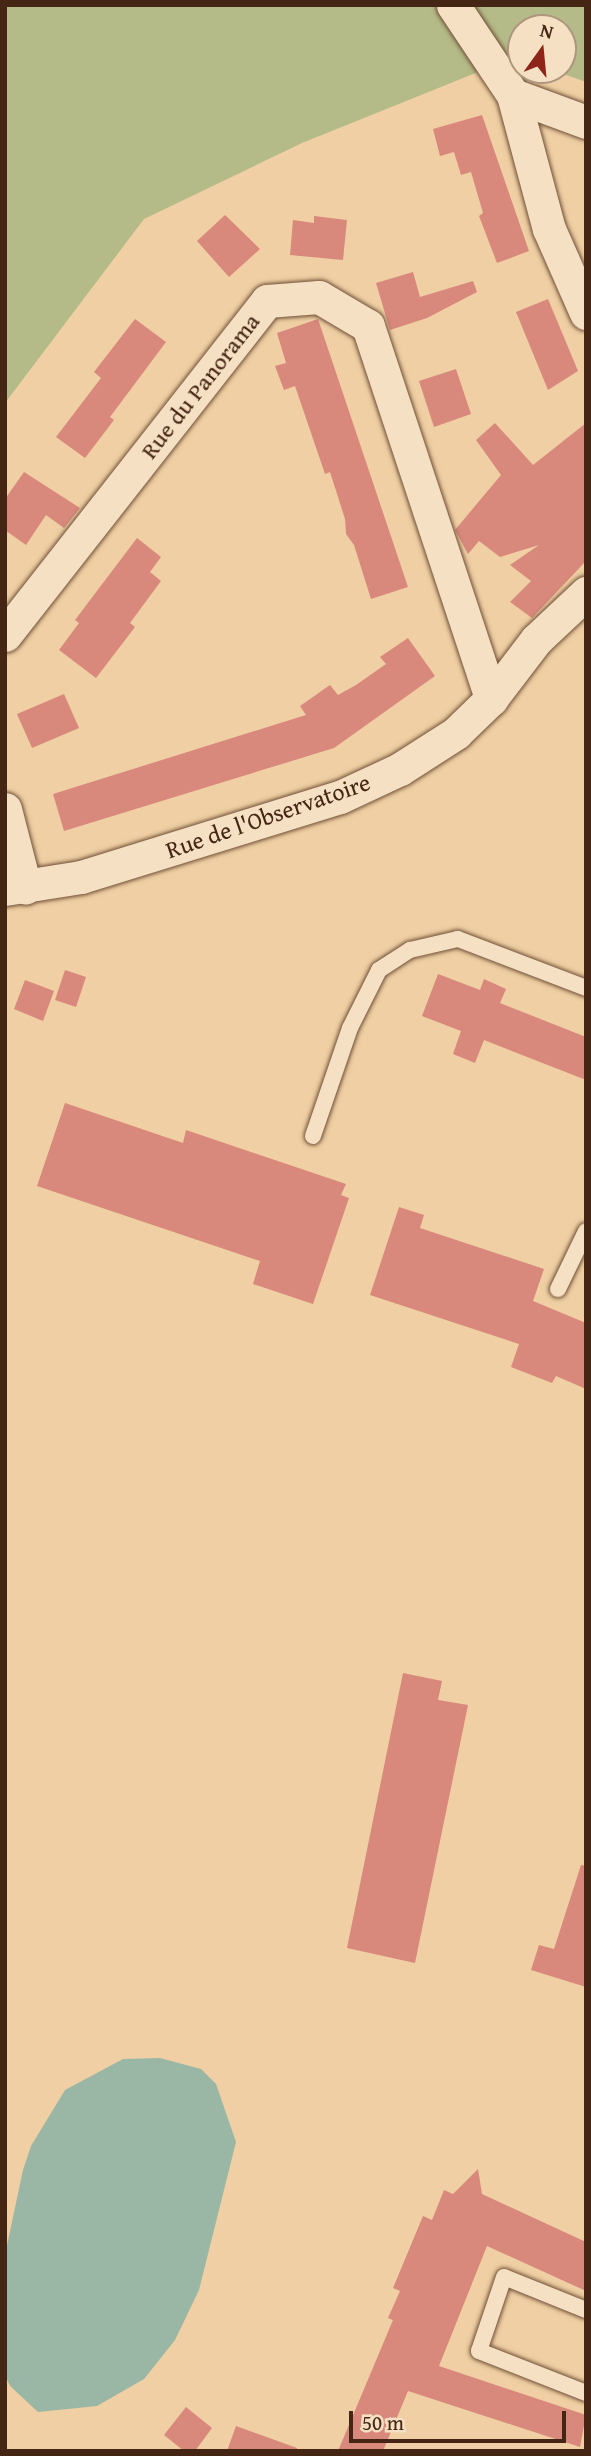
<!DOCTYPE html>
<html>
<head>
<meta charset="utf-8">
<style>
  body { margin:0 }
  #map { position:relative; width:591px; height:2456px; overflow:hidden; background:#efcfa3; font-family:"Gentium Book Plus",serif }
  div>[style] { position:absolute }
  .green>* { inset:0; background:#b5bb88 }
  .water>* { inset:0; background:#9ab6a5 }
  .building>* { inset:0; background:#d9887c }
  .roads { filter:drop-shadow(0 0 2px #705037) drop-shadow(0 0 2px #705037) }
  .service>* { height:16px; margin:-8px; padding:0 8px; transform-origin:8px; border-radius:8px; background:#f5e0c3 }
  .minor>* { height:33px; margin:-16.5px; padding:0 16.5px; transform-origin:16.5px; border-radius:16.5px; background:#f5e0c3 }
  span { translate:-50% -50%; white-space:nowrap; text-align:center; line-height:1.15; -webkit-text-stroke:5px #f5e0c3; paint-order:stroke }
  .street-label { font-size:24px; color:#452513 }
  .frame { position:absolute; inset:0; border:7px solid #452513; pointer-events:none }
  .north { position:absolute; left:507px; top:14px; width:70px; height:70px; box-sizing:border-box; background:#f5e0c3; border:2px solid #af957d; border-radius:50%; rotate:15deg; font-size:19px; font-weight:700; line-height:28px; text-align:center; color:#452513 }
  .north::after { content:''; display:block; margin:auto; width:24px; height:32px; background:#8f2418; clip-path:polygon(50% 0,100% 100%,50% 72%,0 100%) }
  .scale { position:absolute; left:349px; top:2411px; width:217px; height:32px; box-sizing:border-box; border:4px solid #452513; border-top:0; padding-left:9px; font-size:21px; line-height:24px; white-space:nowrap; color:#452513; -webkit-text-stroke:5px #f5e0c3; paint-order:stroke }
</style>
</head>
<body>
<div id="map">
  <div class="green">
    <i style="clip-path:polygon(5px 5px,586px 5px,586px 82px,552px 70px,563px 70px,563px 28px,521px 28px,521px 70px,538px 70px,513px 95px,493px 66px,302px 143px,144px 219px,5px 403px)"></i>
  </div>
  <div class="water">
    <i style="clip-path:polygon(160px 2058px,201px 2069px,216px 2084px,236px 2142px,199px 2290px,175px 2340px,144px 2379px,97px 2406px,38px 2412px,10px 2386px,5px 2375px,5px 2255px,23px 2170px,31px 2146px,65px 2090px,123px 2059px)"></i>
  </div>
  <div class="building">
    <i style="clip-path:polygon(482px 115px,529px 251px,497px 263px,479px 216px,483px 213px,471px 172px,461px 175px,454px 152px,440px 156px,433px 129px)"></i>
    <i style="clip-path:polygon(225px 215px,260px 249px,229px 277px,197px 241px)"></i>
    <i style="clip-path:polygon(314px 216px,347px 220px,343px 260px,290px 255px,293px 220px,314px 223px)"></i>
    <i style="clip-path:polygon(413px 272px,420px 297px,473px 281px,477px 292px,427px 318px,390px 330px,376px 283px)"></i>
    <i style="clip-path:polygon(548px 299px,578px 371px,548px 390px,516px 312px)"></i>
    <i style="clip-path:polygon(135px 319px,166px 342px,110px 417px,114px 420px,85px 458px,56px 437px,101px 378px,94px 372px)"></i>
    <i style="clip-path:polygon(318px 319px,408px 587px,371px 599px,354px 545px,346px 534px,345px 519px,330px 472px,325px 474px,295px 386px,284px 390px,275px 366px,286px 363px,277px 333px)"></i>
    <i style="clip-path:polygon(456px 369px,471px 414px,434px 427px,419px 381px)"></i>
    <i style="clip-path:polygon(495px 423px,533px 465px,586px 423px,586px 561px,532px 618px,510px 602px,531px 581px,510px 565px,539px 545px,500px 557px,479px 541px,468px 554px,455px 530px,501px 475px,476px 440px)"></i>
    <i style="clip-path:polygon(24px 472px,80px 508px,64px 528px,46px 515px,26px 545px,5px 530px,5px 499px)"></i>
    <i style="clip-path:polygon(137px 538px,161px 557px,150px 572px,161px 581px,130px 623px,135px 627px,96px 678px,59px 650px,79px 623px,75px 620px)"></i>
    <i style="clip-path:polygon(408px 638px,435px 676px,334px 748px,64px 831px,53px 794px,306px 715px,300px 706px,330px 685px,338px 695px,356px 685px,386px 664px,380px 657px)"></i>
    <i style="clip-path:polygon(64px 694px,79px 728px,32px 748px,17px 714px)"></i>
    <i style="clip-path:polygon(65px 970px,86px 977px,76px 1007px,55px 1000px)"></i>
    <i style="clip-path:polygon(438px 974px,480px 990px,484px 979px,506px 989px,500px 1003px,586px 1037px,586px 1080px,484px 1040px,475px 1063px,453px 1054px,461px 1031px,422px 1016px)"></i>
    <i style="clip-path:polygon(25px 980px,54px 991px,43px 1021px,14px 1009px)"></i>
    <i style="clip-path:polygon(65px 1103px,183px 1143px,186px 1130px,346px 1184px,341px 1195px,349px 1198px,313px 1304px,253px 1284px,260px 1261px,37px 1186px)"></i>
    <i style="clip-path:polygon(399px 1207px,424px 1215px,420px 1228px,544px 1269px,533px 1301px,586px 1323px,586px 1389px,556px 1376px,552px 1383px,511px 1367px,519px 1344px,370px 1295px)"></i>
    <i style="clip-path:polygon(403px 1673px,442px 1681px,438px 1700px,468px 1705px,415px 1963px,347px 1948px)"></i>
    <i style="clip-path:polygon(581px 1865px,586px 1866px,586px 1987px,531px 1970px,539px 1945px,554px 1949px)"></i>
    <i style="clip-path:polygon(478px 2169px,482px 2194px,586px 2242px,586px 2291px,487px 2246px,439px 2366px,586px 2415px,580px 2447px,408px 2391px,383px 2451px,338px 2451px,393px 2320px,388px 2318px,400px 2291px,393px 2288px,423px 2216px,432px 2220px,444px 2190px,453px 2194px)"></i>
    <i style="clip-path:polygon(186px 2407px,212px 2428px,195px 2451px,184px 2451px,164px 2435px)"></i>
    <i style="clip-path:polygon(236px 2426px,297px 2448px,297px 2451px,227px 2451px)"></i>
  </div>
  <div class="roads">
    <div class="service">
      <i style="left:313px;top:1136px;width:114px;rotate:-71.1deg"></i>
      <i style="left:350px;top:1028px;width:65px;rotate:-63.4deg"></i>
      <i style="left:379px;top:970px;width:37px;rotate:-33deg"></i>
      <i style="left:410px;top:950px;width:49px;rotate:-12.9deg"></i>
      <i style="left:458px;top:939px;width:137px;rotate:20.9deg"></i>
      <i style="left:558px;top:1289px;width:64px;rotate:-64.2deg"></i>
      <i style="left:586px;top:2310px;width:88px;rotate:-158.1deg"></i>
      <i style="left:504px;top:2277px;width:78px;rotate:108.7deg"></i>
      <i style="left:479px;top:2351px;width:115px;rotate:21.4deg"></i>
    </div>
    <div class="minor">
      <i style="left:453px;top:5px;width:108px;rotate:56.3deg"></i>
      <i style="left:513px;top:95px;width:139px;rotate:75deg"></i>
      <i style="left:549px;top:229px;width:92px;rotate:66.2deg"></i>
      <i style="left:513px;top:95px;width:78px;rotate:20.3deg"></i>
      <i style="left:5px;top:635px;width:424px;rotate:-51.9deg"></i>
      <i style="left:267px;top:301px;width:52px;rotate:-4.4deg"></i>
      <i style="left:319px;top:297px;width:57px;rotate:30.6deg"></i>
      <i style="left:368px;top:326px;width:393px;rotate:71.7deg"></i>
      <i style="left:5px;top:809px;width:81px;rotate:75.6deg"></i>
      <i style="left:5px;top:889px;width:77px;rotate:-9deg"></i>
      <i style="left:81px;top:877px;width:271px;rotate:-17.2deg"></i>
      <i style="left:340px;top:797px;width:66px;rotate:-25deg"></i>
      <i style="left:400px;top:769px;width:67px;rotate:-32.7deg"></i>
      <i style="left:456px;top:733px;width:49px;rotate:-44.2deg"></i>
      <i style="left:491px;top:699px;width:74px;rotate:-52.7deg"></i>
      <i style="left:536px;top:640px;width:69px;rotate:-43.2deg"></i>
    </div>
  </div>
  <div class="street-label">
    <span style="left:200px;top:386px;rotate:-52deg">Rue du Panorama</span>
    <span style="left:268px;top:816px;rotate:-19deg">Rue de l'Observatoire</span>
  </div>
  <div class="frame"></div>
  <div class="north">N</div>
  <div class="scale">50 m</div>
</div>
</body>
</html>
